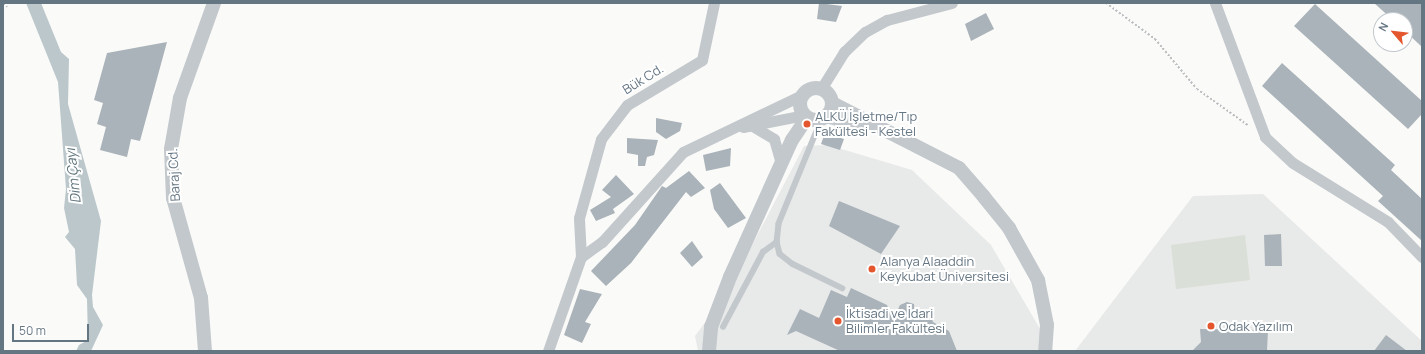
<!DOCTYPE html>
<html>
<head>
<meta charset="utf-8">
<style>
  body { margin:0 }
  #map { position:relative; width:1425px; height:354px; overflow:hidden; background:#fafaf8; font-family:Manrope,sans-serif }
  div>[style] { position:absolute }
  .built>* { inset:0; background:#e8e9e9 }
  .green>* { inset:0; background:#dadfd7 }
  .water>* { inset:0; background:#bbc7cb }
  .building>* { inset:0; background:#aab3b9 }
  .path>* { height:2px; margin-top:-1px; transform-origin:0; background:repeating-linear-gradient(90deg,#bbbfc2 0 2px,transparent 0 4px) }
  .service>* { height:5.5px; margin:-2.75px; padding:0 2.75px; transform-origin:2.75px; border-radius:2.75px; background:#c3c8cc }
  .minor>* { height:11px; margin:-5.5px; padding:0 5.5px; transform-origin:5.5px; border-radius:5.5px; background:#c3c8cc }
  .tertiary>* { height:14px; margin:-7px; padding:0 7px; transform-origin:7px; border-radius:7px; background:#c3c8cc }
  .tertiary>.ring { margin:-7px; padding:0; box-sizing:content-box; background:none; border:14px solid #c3c8cc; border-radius:50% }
  .dots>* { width:11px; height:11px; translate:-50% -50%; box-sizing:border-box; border:2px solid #fff; border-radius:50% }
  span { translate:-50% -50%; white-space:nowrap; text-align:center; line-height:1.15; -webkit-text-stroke:4px #fff; paint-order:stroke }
  .street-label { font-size:13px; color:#657683 }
  .poi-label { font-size:13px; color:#657683 }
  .left { translate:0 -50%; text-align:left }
  .water-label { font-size:14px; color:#60757c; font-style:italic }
  .frame { position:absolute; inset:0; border:4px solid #657683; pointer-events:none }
  .north { position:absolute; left:1373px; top:12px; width:40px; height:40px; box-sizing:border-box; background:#fff; border:1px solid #c1c8cd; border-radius:50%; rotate:298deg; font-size:11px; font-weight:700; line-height:16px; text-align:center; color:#657683 }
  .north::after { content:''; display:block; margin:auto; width:14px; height:18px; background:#e4572e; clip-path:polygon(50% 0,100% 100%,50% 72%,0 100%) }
  .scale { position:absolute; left:12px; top:324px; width:77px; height:18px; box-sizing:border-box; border:2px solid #657683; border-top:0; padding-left:5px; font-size:12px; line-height:14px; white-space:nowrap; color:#657683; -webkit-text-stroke:3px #fff; paint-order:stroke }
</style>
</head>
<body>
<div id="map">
  <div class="built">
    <i style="clip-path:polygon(828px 145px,912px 170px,991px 245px,1053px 351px,698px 351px,695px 336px,727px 293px,804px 146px)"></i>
    <i style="clip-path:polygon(1263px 194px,1422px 341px,1422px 351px,1075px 351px,1193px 196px)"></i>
  </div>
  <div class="green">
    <i style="clip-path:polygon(1245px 235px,1250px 280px,1176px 289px,1171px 245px)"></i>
  </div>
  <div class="water">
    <i style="clip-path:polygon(26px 3px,41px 3px,61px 52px,69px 59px,68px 104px,101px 221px,92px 295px,93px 307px,103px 325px,91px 351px,76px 351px,79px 345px,88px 340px,87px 299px,77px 285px,75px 249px,65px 237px,69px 232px,64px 208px,66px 189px,58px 82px)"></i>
  </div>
  <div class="building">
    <i style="clip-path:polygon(819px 3px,842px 6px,836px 22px,817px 19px)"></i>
    <i style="clip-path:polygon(1374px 3px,1422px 3px,1422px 47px,1405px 31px,1405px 20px,1393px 20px)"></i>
    <i style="clip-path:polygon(1315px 4px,1422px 101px,1422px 114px,1408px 129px,1294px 26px)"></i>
    <i style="clip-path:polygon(986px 13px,994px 29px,971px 41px,965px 24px)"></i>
    <i style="clip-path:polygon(167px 42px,140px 141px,131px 139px,127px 157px,100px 150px,106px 127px,97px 124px,103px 103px,94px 100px,107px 53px)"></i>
    <i style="clip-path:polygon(1282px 63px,1395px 165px,1391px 170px,1422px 199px,1422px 241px,1378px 201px,1383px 196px,1262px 86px)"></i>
    <i style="clip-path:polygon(656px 118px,682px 123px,680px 131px,666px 139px,656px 132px)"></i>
    <i style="clip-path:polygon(825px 133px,844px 139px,840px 150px,821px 144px)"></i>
    <i style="clip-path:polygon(627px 138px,658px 140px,654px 155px,647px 157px,645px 166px,638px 166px,638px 155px,627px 153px)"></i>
    <i style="clip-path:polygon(731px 148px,730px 166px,706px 171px,703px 155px)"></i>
    <i style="clip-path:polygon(689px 171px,705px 188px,691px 197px,686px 192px,631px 263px,606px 286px,591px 271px,635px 225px,662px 186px,666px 188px)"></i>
    <i style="clip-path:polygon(616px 175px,634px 194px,613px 209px,615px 213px,596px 221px,590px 210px,611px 197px,602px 190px)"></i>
    <i style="clip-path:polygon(720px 183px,746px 218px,728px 228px,714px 209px,710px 190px)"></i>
    <i style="clip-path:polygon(839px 201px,900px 226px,881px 254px,829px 226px)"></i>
    <i style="clip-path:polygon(1281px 234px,1282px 266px,1265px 266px,1264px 235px)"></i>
    <i style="clip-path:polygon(692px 241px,703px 257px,692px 267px,680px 253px)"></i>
    <i style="clip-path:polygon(851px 288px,887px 305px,893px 320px,900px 305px,907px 302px,914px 304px,915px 317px,924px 310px,930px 313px,933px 322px,949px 331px,957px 351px,840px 351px,796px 331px,787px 335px,800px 309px,819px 318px,831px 290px,847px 297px)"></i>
    <i style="clip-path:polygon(580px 289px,602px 294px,585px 322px,591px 324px,582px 343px,564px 335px)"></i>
    <i style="clip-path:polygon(1200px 329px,1268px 330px,1267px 351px,1192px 351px,1201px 342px)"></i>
    <i style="clip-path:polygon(1386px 335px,1407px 351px,1374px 351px)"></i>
  </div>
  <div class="path">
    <i style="left:4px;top:3px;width:5px;rotate:53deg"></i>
    <i style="left:1106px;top:3px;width:61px;rotate:36.3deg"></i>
    <i style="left:1155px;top:39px;width:65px;rotate:50deg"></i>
    <i style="left:1197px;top:89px;width:64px;rotate:35.4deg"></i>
  </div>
  <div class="service">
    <i style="left:822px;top:119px;width:113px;rotate:112.3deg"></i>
    <i style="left:779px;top:224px;width:18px;rotate:96deg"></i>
    <i style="left:777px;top:242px;width:12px;rotate:76deg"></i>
    <i style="left:780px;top:254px;width:16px;rotate:38deg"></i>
    <i style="left:793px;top:264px;width:55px;rotate:26.1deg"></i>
    <i style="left:723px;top:327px;width:85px;rotate:-61.9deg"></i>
    <i style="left:763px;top:252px;width:17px;rotate:-36deg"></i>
  </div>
  <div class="minor">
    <i style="left:1215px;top:3px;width:143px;rotate:69.5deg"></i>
    <i style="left:1265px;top:137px;width:38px;rotate:43deg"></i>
    <i style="left:1293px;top:163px;width:112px;rotate:31.8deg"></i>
    <i style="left:1388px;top:222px;width:49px;rotate:45.8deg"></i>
    <i style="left:821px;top:89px;width:44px;rotate:-58.1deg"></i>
    <i style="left:844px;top:52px;width:29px;rotate:-44deg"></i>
    <i style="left:865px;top:32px;width:25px;rotate:-29deg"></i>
    <i style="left:887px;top:20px;width:67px;rotate:-14.7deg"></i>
    <i style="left:751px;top:125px;width:27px;rotate:31deg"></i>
    <i style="left:774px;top:139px;width:25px;rotate:74deg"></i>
    <i style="left:743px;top:127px;width:62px;rotate:-11.1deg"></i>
    <i style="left:581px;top:257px;width:39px;rotate:-93deg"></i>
    <i style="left:579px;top:218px;width:82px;rotate:-74.4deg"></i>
    <i style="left:601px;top:139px;width:43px;rotate:-52.6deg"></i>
    <i style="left:627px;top:105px;width:87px;rotate:-31deg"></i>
    <i style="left:702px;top:60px;width:58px;rotate:-78.1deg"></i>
    <i style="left:548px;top:351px;width:100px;rotate:-70.7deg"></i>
    <i style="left:581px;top:257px;width:26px;rotate:-36deg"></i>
    <i style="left:602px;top:242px;width:121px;rotate:-48deg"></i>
    <i style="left:683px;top:152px;width:132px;rotate:-25.6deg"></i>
  </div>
  <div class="tertiary">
    <i class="ring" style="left:800px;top:88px;width:18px;height:18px"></i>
    <i style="left:832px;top:103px;width:143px;rotate:27.1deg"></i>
    <i style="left:959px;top:168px;width:38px;rotate:49deg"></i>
    <i style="left:984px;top:197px;width:40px;rotate:51deg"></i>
    <i style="left:1009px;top:228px;width:60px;rotate:60.9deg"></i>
    <i style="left:1038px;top:280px;width:46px;rotate:78.7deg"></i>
    <i style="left:1047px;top:325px;width:26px;rotate:94deg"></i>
    <i style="left:826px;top:116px;width:39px;rotate:15deg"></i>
    <i style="left:205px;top:351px;width:53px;rotate:-94.3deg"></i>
    <i style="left:201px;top:298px;width:104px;rotate:-105.6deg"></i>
    <i style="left:173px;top:198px;width:49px;rotate:-92.3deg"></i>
    <i style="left:171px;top:149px;width:52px;rotate:-80deg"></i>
    <i style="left:180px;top:98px;width:101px;rotate:-70.3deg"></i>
    <i style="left:709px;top:351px;width:24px;rotate:-85deg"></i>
    <i style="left:711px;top:327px;width:53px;rotate:-69.2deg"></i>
    <i style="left:730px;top:277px;width:150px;rotate:-65.7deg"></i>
    <i style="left:792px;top:140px;width:27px;rotate:-56deg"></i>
  </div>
  <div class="dots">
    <i style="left:807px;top:124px;background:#e4572e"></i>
    <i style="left:872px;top:269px;background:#e4572e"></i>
    <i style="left:838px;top:321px;background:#e4572e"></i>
    <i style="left:1211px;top:326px;background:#e4572e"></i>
  </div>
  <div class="street-label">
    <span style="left:643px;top:79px;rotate:-32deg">Bük Cd.</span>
    <span style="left:174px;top:175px;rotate:-93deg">Baraj Cd.</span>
  </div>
  <div class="poi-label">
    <span class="left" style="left:815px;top:124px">ALKÜ İşletme/Tıp<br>Fakültesi - Kestel</span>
    <span class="left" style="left:880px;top:269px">Alanya Alaaddin<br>Keykubat Üniversitesi</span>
    <span class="left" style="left:846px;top:321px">İktisadi ve İdari<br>Bilimler Fakültesi</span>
    <span class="left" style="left:1219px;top:326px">Odak Yazılım</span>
  </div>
  <div class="water-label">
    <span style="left:73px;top:176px;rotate:-96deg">Dim Çayı</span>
  </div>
  <div class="frame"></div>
  <div class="north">N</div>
  <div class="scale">50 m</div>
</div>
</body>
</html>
